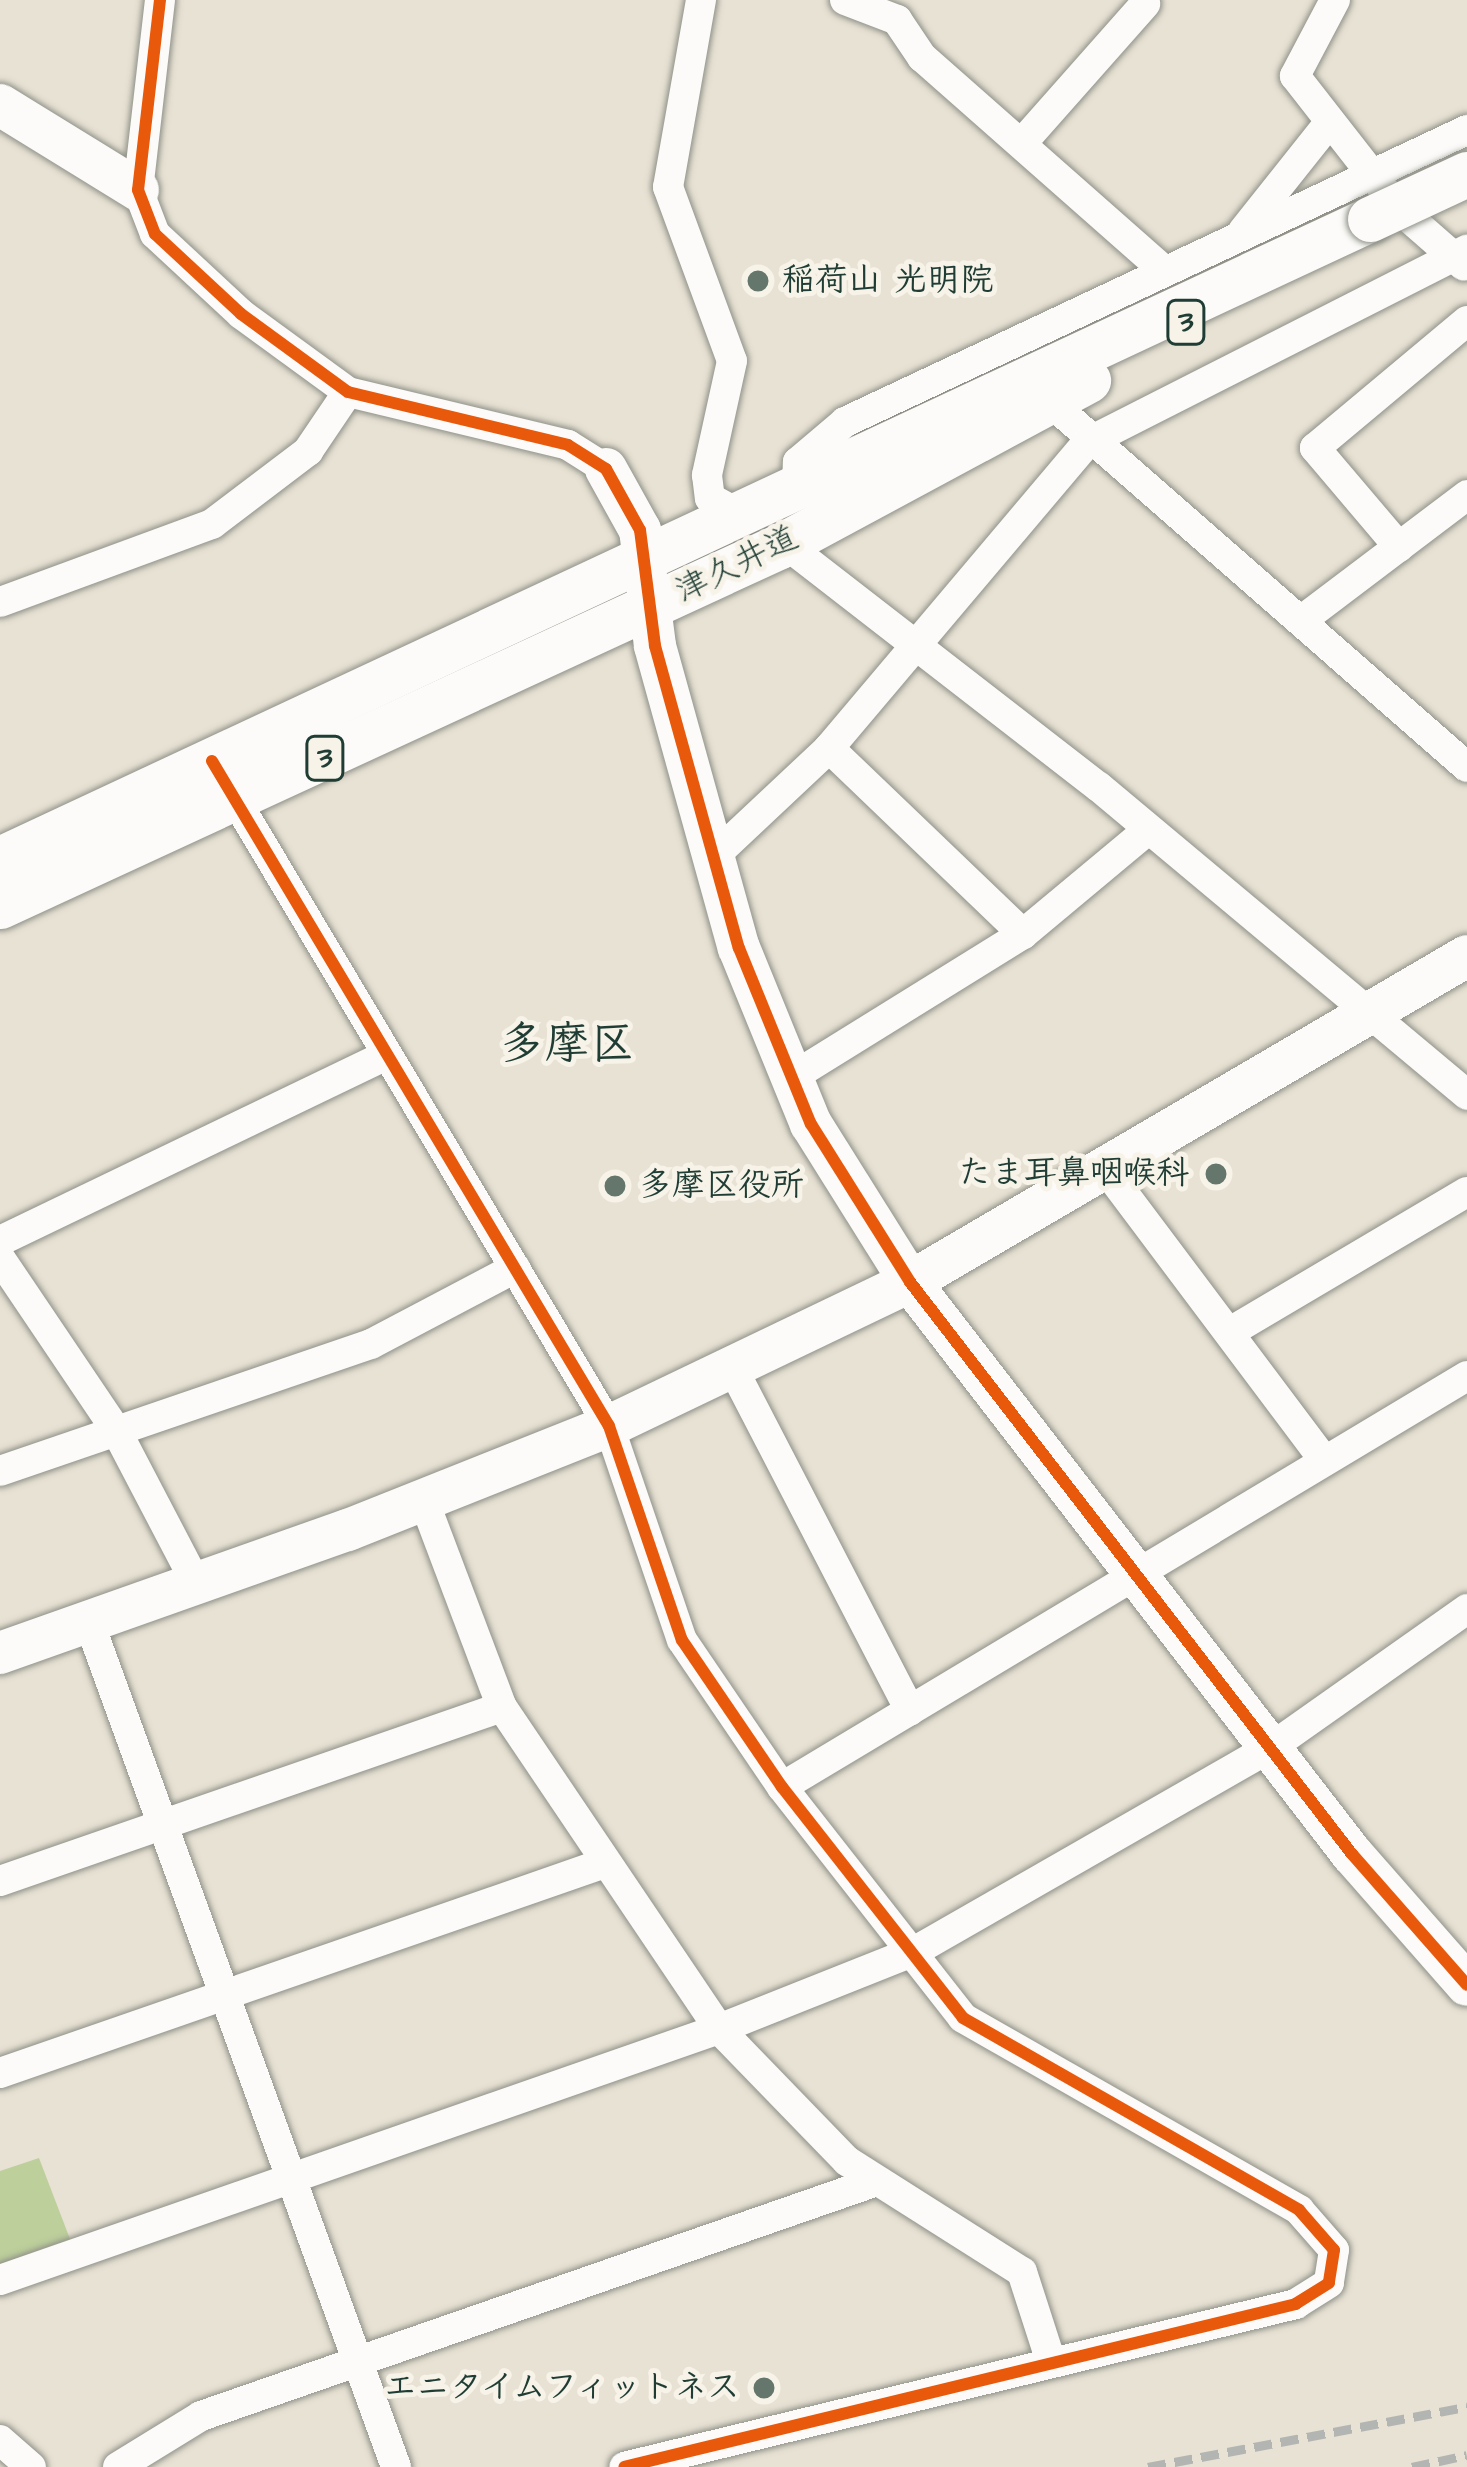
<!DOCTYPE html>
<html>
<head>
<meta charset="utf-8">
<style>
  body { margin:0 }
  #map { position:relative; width:1467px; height:2467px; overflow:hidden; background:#e8e2d4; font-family:"Architects Daughter","Klee One",sans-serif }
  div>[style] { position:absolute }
  .green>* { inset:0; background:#bdcf9b }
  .roads { filter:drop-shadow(0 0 3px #8f9188) drop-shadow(0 0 3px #8f9188) }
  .street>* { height:30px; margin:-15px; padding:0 15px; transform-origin:15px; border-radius:15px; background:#fcfbf9 }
  .secondary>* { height:42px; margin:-21px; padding:0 21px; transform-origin:21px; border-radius:21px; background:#fcfbf9 }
  .primary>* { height:45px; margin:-22.5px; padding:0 22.5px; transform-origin:22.5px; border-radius:22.5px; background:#fcfbf9 }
  .rail>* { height:9px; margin-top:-4.5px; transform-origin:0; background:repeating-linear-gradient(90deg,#b2b5b2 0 18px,transparent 0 27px) }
  .bridges { filter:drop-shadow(0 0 3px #8f9188) drop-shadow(0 0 3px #8f9188) }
  .primary-bridge>* { height:45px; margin:-22.5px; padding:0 22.5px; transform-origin:22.5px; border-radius:22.5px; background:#fcfbf9 }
  .cycleway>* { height:12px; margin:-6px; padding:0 6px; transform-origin:6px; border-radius:6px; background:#e8590c }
  .dots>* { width:33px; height:33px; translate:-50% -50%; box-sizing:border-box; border:6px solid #f7f3e8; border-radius:50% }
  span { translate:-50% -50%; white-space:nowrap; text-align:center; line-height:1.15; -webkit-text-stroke:10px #f7f3e8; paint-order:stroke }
  .shield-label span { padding:3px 9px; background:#f7f3e8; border:3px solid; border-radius:9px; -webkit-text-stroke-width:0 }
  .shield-label { font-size:30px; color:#1f3d34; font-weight:700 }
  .poi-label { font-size:33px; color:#1f3d34; font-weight:700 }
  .left { translate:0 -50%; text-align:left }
  .right { translate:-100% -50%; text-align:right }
  .street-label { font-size:33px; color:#1f3d34 }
  .district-label { font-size:45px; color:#1f3d34; font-weight:700 }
</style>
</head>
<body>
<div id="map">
  <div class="green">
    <i style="clip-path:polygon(39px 2158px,70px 2239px,0 2264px,0 2171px)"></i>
  </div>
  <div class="roads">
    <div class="street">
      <i style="left:160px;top:0;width:191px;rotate:96.6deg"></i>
      <i style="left:138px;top:190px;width:47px;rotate:68.9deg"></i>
      <i style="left:155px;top:234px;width:117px;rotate:42.9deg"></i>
      <i style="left:241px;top:314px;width:132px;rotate:36.1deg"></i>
      <i style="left:348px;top:392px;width:226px;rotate:13.5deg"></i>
      <i style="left:568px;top:445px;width:45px;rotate:32.3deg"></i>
      <i style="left:701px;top:0;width:190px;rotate:100deg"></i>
      <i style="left:668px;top:187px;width:185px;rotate:69.8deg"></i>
      <i style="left:732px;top:361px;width:117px;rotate:102.4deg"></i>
      <i style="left:707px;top:475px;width:23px;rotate:83deg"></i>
      <i style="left:710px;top:498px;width:33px;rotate:29deg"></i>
      <i style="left:845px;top:0;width:56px;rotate:21deg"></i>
      <i style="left:897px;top:20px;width:45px;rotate:56deg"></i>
      <i style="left:922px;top:57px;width:322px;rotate:41.4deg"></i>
      <i style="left:1335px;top:0;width:86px;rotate:117.8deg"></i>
      <i style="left:1295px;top:76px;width:169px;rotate:52deg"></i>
      <i style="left:1399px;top:209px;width:86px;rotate:41.2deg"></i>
      <i style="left:1022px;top:143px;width:186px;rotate:-48.5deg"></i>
      <i style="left:1243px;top:231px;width:138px;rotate:-51.5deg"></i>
      <i style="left:1050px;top:402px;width:554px;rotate:41.2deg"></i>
      <i style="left:797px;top:487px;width:25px;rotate:-88deg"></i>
      <i style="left:798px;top:462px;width:62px;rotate:-40.4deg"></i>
      <i style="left:845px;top:422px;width:687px;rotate:-25.15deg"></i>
      <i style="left:784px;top:543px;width:398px;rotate:37.8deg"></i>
      <i style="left:1099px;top:787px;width:480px;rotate:39.9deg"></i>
      <i style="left:1399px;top:547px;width:130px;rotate:-130.3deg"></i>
      <i style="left:1315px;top:448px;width:198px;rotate:-39.9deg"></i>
      <i style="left:0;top:602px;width:226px;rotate:-20.2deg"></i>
      <i style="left:212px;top:524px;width:121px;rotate:-37.2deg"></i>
      <i style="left:308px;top:451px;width:71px;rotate:-55.9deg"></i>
      <i style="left:1302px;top:620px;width:207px;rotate:-37.1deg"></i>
      <i style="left:829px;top:748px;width:269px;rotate:43.8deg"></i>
      <i style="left:226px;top:784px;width:748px;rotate:59.18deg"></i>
      <i style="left:609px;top:1426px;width:226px;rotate:71.2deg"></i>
      <i style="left:682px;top:1640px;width:178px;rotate:55.8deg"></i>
      <i style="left:782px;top:1787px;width:293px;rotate:51.9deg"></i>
      <i style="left:963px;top:2018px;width:387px;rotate:29.7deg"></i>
      <i style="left:1299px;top:2210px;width:53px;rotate:48.8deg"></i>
      <i style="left:1334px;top:2250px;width:33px;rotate:99deg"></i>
      <i style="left:1329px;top:2283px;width:39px;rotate:148deg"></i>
      <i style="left:1296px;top:2304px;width:691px;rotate:166.37deg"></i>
      <i style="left:711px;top:859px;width:162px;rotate:-43.2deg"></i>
      <i style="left:829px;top:748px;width:401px;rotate:-49.8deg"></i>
      <i style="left:1088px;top:442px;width:425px;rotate:-26.9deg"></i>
      <i style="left:789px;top:1079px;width:275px;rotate:-31.8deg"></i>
      <i style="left:1023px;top:934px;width:163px;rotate:-39.8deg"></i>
      <i style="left:1107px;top:1171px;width:361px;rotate:53.1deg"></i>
      <i style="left:0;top:1241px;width:429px;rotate:-25.7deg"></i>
      <i style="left:0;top:1258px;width:207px;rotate:56deg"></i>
      <i style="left:116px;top:1430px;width:173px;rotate:62.4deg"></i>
      <i style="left:1230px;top:1332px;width:275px;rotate:-30.6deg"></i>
      <i style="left:732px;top:1367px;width:387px;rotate:62.6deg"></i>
      <i style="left:0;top:1471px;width:392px;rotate:-18.9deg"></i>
      <i style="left:371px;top:1344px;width:163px;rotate:-27.8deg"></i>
      <i style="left:424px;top:1501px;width:220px;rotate:69.3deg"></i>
      <i style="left:502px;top:1707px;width:388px;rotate:56deg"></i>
      <i style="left:719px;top:2029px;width:184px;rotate:45.9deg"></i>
      <i style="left:847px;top:2161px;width:207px;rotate:32.4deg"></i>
      <i style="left:1022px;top:2272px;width:95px;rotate:72.1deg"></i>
      <i style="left:89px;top:1622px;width:899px;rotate:70.03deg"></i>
      <i style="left:782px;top:1787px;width:799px;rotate:-30.96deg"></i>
      <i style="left:0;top:1881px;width:531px;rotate:-19.12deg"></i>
      <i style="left:0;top:2073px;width:637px;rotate:-19.15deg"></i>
      <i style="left:0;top:2280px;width:762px;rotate:-19.24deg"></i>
      <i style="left:719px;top:2029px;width:211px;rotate:-21.7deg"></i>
      <i style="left:915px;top:1951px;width:409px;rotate:-29.8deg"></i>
      <i style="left:1270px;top:1748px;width:241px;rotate:-35.2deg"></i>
      <i style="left:0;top:2440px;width:41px;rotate:41.1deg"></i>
      <i style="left:118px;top:2467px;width:97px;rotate:-31.6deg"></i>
      <i style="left:201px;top:2416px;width:713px;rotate:-19.17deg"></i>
    </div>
    <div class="secondary">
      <i style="left:0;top:105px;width:162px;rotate:31.6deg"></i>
      <i style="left:606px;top:469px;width:70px;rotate:60.9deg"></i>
      <i style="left:640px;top:530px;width:117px;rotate:82.6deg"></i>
      <i style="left:655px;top:646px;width:313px;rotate:74.5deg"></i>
      <i style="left:739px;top:948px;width:190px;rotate:67.8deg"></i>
      <i style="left:811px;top:1124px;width:186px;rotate:57.9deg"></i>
      <i style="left:910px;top:1282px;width:723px;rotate:52.31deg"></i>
      <i style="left:1352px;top:1854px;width:174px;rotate:48.7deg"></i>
      <i style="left:0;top:1653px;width:369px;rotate:-19.5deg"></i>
      <i style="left:348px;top:1530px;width:281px;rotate:-21.7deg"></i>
      <i style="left:609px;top:1426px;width:334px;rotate:-25.6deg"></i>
      <i style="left:910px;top:1282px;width:645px;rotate:-30.34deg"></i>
    </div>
    <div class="primary">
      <i style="left:0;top:859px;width:1512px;rotate:-25.04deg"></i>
      <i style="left:0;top:906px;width:859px;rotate:-24.78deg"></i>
      <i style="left:780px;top:546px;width:350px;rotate:-28.3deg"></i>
    </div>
  </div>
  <div class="rail">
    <i style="left:1148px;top:2467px;width:325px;rotate:-10.7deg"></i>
    <i style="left:1412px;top:2467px;width:56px;rotate:-12.3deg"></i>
  </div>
  <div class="bridges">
    <div class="primary-bridge">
      <i style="left:1370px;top:219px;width:107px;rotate:-24.9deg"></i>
    </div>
  </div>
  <div class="cycleway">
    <i style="left:160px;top:0;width:191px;rotate:96.6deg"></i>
    <i style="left:138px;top:190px;width:47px;rotate:68.9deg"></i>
    <i style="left:155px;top:234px;width:117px;rotate:42.9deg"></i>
    <i style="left:241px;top:314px;width:132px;rotate:36.1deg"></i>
    <i style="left:348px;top:392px;width:226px;rotate:13.5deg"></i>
    <i style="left:568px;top:445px;width:45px;rotate:32.3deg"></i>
    <i style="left:606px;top:469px;width:70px;rotate:60.9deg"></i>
    <i style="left:640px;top:530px;width:117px;rotate:82.6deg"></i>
    <i style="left:655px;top:646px;width:313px;rotate:74.5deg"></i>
    <i style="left:739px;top:948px;width:190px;rotate:67.8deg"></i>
    <i style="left:811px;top:1124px;width:186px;rotate:57.9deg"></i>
    <i style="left:910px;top:1282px;width:723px;rotate:52.31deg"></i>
    <i style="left:1352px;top:1854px;width:174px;rotate:48.7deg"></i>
    <i style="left:212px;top:761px;width:774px;rotate:59.16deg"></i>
    <i style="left:609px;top:1426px;width:226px;rotate:71.2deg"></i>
    <i style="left:682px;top:1640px;width:178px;rotate:55.8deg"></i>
    <i style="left:782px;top:1787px;width:293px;rotate:51.9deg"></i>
    <i style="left:963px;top:2018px;width:387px;rotate:29.7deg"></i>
    <i style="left:1299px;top:2210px;width:53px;rotate:48.8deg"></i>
    <i style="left:1334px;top:2250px;width:33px;rotate:99deg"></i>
    <i style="left:1329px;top:2283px;width:39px;rotate:148deg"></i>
    <i style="left:1296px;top:2304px;width:691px;rotate:166.37deg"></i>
  </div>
  <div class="dots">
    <i style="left:758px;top:281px;background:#65776c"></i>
    <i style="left:1216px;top:1174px;background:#65776c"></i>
    <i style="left:615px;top:1186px;background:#65776c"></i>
    <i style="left:764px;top:2388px;background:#65776c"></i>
  </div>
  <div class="shield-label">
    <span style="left:1186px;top:322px">3</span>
    <span style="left:325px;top:758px">3</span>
  </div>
  <div class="poi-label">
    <span class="left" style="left:782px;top:281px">稲荷山 光明院</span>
    <span class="right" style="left:1189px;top:1174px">たま耳鼻咽喉科</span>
    <span class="left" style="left:639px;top:1186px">多摩区役所</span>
    <span class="right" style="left:740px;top:2388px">エニタイムフィットネス</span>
  </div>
  <div class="street-label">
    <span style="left:737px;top:565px;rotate:-26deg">津久井道</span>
  </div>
  <div class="district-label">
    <span style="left:567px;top:1046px">多摩区</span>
  </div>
</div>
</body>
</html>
